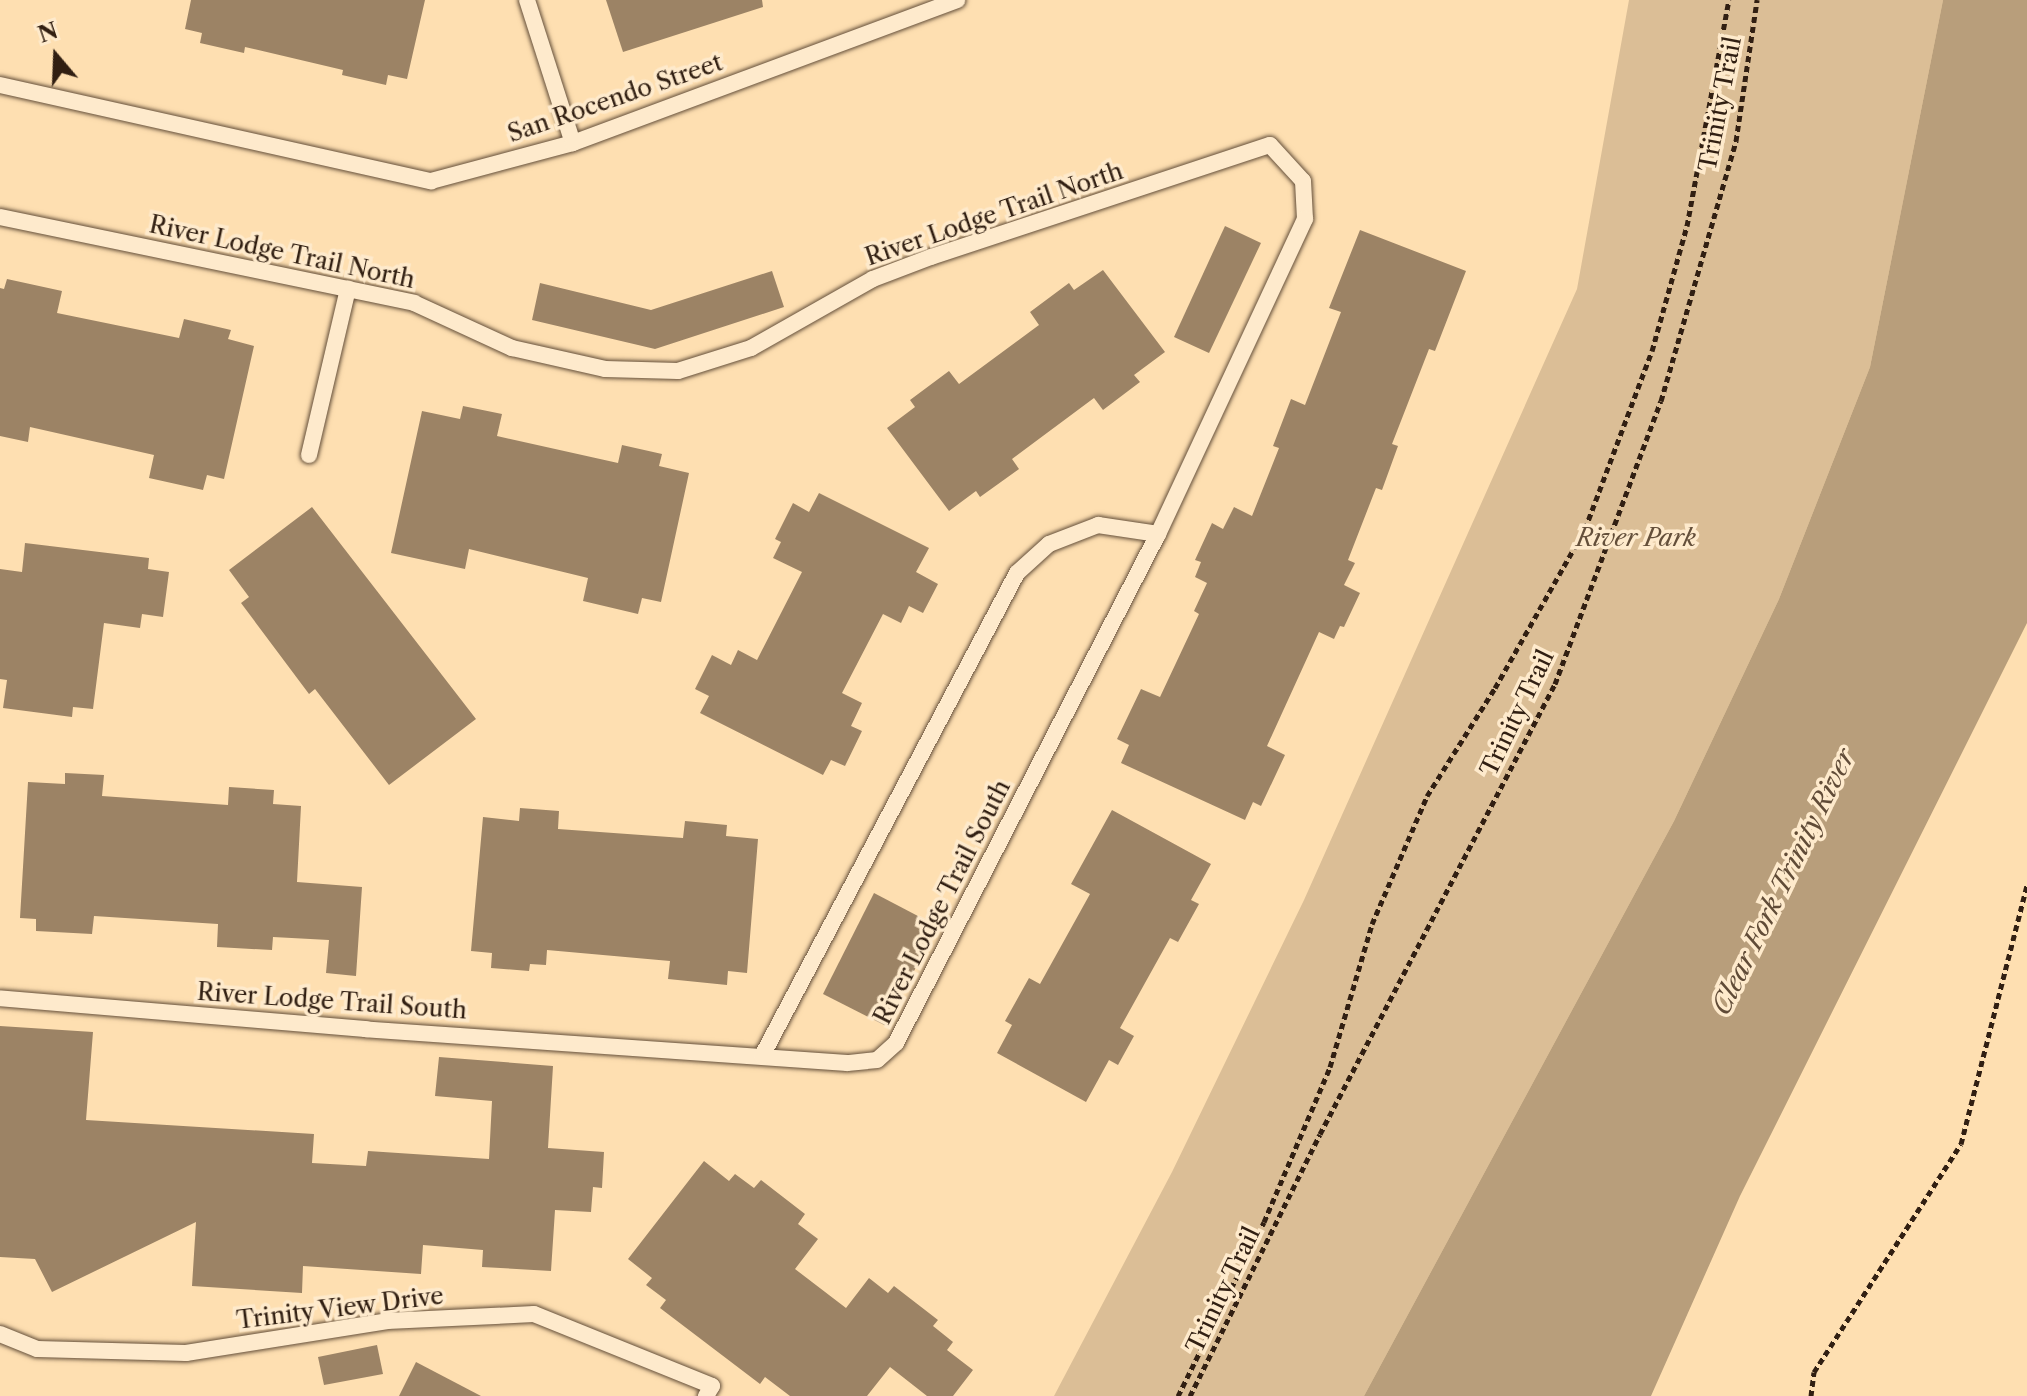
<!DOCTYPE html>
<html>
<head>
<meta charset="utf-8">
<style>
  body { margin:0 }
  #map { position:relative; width:2027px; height:1396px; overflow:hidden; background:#fedfb1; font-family:"Libre Caslon Text",serif }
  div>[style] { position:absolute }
  .green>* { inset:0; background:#dbbe96 }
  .water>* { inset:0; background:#b89e7b }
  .building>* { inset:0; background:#9c8365 }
  .path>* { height:5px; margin-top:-2.5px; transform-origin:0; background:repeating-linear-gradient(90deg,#311f12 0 6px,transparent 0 10px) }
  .roads { filter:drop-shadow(0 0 2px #644f3a) drop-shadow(0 0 2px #644f3a) }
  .service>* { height:16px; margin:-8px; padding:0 8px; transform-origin:8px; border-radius:8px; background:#feeacc }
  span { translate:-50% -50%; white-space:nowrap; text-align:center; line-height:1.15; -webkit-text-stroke:7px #feeacc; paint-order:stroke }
  .street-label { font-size:24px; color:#311f12 }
  .park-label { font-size:24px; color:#644f3a; font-style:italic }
  .water-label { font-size:26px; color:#604b37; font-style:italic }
  .north { position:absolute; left:16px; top:16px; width:80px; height:80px; -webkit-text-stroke:6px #feeacc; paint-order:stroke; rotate:341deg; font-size:22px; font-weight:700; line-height:32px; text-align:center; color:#311f12 }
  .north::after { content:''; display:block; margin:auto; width:28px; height:36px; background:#311f12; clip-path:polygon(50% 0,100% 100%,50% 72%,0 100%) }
</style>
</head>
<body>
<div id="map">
  <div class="green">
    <i style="clip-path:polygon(1629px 0,1943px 0,1870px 367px,1779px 599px,1674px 821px,1364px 1396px,1054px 1396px,1172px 1172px,1304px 900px,1577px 289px)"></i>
  </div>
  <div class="water">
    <i style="clip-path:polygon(1943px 0,2027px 0,2027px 623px,1740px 1196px,1651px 1396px,1364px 1396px,1674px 821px,1779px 599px,1870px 367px)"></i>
  </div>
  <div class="building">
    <i style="clip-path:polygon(191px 0,425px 0,407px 79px,388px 75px,386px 85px,342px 75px,343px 70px,245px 47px,244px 53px,200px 43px,202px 33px,185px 29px)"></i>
    <i style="clip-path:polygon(606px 0,762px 0,763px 7px,623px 52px)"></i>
    <i style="clip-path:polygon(1225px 226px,1261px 243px,1209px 353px,1174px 337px)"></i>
    <i style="clip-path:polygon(1360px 230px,1466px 271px,1435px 351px,1429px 349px,1392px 444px,1398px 446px,1382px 490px,1376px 488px,1348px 560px,1355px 563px,1344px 585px,1360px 593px,1344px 627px,1340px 626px,1334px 639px,1319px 632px,1267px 746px,1285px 755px,1261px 806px,1253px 802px,1245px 820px,1121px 763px,1129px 745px,1117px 739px,1141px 689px,1160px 697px,1199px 614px,1194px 611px,1207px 583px,1195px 577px,1201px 562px,1195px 560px,1212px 523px,1223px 529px,1234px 507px,1252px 516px,1279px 448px,1273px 446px,1291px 399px,1305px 405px,1341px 312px,1329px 308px)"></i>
    <i style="clip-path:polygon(1103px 270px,1165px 352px,1134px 375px,1140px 382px,1103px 410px,1094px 398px,1012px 459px,1019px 469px,980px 497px,976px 491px,949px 511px,887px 428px,915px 407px,910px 400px,949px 371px,959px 384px,1039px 325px,1030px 312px,1069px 283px,1074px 290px)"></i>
    <i style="clip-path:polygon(772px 271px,784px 307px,655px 349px,532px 320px,540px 283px,651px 310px)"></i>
    <i style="clip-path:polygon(7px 279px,62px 291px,57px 313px,179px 338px,184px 319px,231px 330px,228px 339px,254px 346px,224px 479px,207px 475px,203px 490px,149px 478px,154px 455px,30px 427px,28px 442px,0 436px,0 288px,4px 289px)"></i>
    <i style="clip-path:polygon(463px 406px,502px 414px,497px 436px,618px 463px,622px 445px,662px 454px,659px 466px,689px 473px,661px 602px,642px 598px,638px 614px,583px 601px,588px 578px,469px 549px,465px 569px,391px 553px,422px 411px,460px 419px)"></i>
    <i style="clip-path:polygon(819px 493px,929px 548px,916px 572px,938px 584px,923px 613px,909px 606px,901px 623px,883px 614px,842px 693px,862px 703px,851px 726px,862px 731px,845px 766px,831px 760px,823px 775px,700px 713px,709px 696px,695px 689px,712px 655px,731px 665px,738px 650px,757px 660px,802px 572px,773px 558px,781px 542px,775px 539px,793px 503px,809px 512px)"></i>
    <i style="clip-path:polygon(312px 507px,476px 719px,389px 785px,315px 689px,309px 694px,241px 603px,249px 597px,229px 570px)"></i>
    <i style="clip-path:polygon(25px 543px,149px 558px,148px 569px,169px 572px,163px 617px,142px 614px,140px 628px,104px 623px,93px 709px,73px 707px,72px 717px,3px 708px,7px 680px,0 679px,0 569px,22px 572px)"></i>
    <i style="clip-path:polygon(65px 773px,104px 775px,102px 796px,228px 805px,229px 787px,274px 790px,273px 804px,301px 806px,297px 882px,362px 887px,356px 976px,326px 973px,329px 940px,273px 937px,272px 950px,217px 947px,218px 924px,94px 916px,92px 934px,36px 931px,36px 919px,20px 918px,28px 782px,65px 784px)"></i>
    <i style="clip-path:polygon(520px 808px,559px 811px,558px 829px,683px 838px,685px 821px,727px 825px,726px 836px,758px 839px,747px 973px,728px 971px,727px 985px,668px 979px,670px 961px,547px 950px,546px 965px,530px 964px,529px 971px,491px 968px,492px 953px,471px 951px,483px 817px,519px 821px)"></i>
    <i style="clip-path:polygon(1112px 810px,1211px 864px,1191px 900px,1199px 904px,1178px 942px,1170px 938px,1120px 1028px,1134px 1036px,1118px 1065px,1109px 1060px,1086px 1102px,997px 1053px,1012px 1025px,1005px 1021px,1029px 978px,1040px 984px,1090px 894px,1071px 884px)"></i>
    <i style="clip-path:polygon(874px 893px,937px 926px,886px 1026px,823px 994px)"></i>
    <i style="clip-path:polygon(0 1026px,93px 1032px,86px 1120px,314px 1134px,312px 1163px,366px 1166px,368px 1151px,489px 1159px,492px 1101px,435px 1096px,439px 1057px,553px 1066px,548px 1148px,604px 1152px,602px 1188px,593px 1187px,591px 1212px,555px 1210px,551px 1271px,482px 1267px,483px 1250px,423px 1245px,421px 1274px,303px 1266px,302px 1293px,192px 1286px,196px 1222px,52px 1292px,35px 1259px,0 1257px)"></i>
    <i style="clip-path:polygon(704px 1161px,729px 1181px,735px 1174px,754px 1188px,761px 1180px,805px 1214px,798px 1224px,818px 1239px,795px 1269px,846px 1308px,869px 1278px,888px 1293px,894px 1286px,938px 1320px,933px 1326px,953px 1342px,947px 1350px,973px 1370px,953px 1396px,927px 1396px,890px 1367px,867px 1396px,790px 1396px,765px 1377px,760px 1384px,660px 1308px,666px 1300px,646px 1285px,652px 1278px,628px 1259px)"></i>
    <i style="clip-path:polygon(377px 1345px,383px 1374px,324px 1385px,318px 1357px)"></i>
    <i style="clip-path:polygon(416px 1362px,481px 1396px,399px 1396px)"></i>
  </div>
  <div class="path">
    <i style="left:1178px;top:1396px;width:194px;rotate:-63.7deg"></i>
    <i style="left:1264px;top:1222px;width:168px;rotate:-66.9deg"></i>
    <i style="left:1330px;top:1067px;width:149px;rotate:-73.6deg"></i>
    <i style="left:1372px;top:924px;width:139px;rotate:-66.7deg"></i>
    <i style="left:1427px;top:796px;width:128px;rotate:-57.8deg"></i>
    <i style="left:1495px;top:688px;width:183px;rotate:-60.5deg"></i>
    <i style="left:1585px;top:529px;width:190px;rotate:-69.4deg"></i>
    <i style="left:1652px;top:351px;width:130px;rotate:-74.4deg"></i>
    <i style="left:1687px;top:226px;width:230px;rotate:-79.5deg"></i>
    <i style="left:1190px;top:1396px;width:292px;rotate:-63.6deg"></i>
    <i style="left:1320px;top:1134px;width:508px;rotate:-62.43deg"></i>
    <i style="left:1555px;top:684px;width:302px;rotate:-69.5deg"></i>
    <i style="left:1661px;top:401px;width:271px;rotate:-73.9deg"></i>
    <i style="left:1736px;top:141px;width:143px;rotate:-81.5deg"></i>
    <i style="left:1811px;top:1396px;width:24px;rotate:-83deg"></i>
    <i style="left:1814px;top:1372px;width:271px;rotate:-57.2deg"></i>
    <i style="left:1961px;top:1144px;width:267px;rotate:-75.7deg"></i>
  </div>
  <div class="roads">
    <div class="service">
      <i style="left:527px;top:0;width:150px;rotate:72.2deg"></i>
      <i style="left:0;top:85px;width:442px;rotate:12.6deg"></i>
      <i style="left:431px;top:181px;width:147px;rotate:-15deg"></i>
      <i style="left:573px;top:143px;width:410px;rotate:-20.4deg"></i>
      <i style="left:0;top:217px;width:423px;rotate:11.7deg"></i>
      <i style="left:414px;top:303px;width:108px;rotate:24.7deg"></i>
      <i style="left:512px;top:348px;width:95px;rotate:12.7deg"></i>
      <i style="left:605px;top:369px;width:73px;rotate:1.6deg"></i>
      <i style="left:678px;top:371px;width:77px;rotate:-17.5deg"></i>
      <i style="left:751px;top:348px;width:140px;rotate:-29.5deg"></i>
      <i style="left:873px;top:279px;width:62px;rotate:-20.8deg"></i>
      <i style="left:931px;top:257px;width:357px;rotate:-18.3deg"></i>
      <i style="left:1270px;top:145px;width:49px;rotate:47.5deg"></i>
      <i style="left:1303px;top:181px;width:38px;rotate:87deg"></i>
      <i style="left:1305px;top:219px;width:348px;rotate:115deg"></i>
      <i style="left:1158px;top:534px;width:572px;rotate:117.24deg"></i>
      <i style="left:896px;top:1043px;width:25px;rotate:138deg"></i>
      <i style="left:877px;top:1060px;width:30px;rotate:174deg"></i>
      <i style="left:847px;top:1063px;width:482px;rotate:-176deg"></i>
      <i style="left:366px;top:1029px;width:367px;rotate:-175.2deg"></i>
      <i style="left:309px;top:455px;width:171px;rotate:-76.8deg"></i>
      <i style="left:762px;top:1056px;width:546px;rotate:-62.17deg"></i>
      <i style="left:1017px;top:573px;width:43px;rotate:-42.2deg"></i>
      <i style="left:1049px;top:544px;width:53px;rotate:-21.2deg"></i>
      <i style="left:1098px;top:525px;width:61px;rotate:8.5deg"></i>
      <i style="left:0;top:1334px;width:40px;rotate:22deg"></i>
      <i style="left:37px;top:1349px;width:149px;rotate:1.5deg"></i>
      <i style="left:186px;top:1353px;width:204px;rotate:-9deg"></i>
      <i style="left:387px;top:1321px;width:147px;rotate:-2.7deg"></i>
      <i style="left:534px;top:1314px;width:192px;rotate:22deg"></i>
      <i style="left:712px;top:1386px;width:12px;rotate:121deg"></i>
    </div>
  </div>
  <div class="street-label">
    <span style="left:615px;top:98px;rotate:-19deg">San Rocendo Street</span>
    <span style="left:1720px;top:104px;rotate:-79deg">Trinity Trail</span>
    <span style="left:994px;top:214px;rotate:-19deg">River Lodge Trail North</span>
    <span style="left:282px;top:252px;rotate:12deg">River Lodge Trail North</span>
    <span style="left:1517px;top:713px;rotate:-64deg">Trinity Trail</span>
    <span style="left:942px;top:902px;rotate:-63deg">River Lodge Trail South</span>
    <span style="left:332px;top:1001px;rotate:4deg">River Lodge Trail South</span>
    <span style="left:1223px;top:1290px;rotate:-64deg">Trinity Trail</span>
    <span style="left:340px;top:1308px;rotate:-7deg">Trinity View Drive</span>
  </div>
  <div class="park-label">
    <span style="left:1636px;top:538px">River Park</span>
  </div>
  <div class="water-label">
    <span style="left:1784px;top:882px;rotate:-64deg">Clear Fork Trinity River</span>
  </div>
  <div class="north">N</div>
</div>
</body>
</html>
